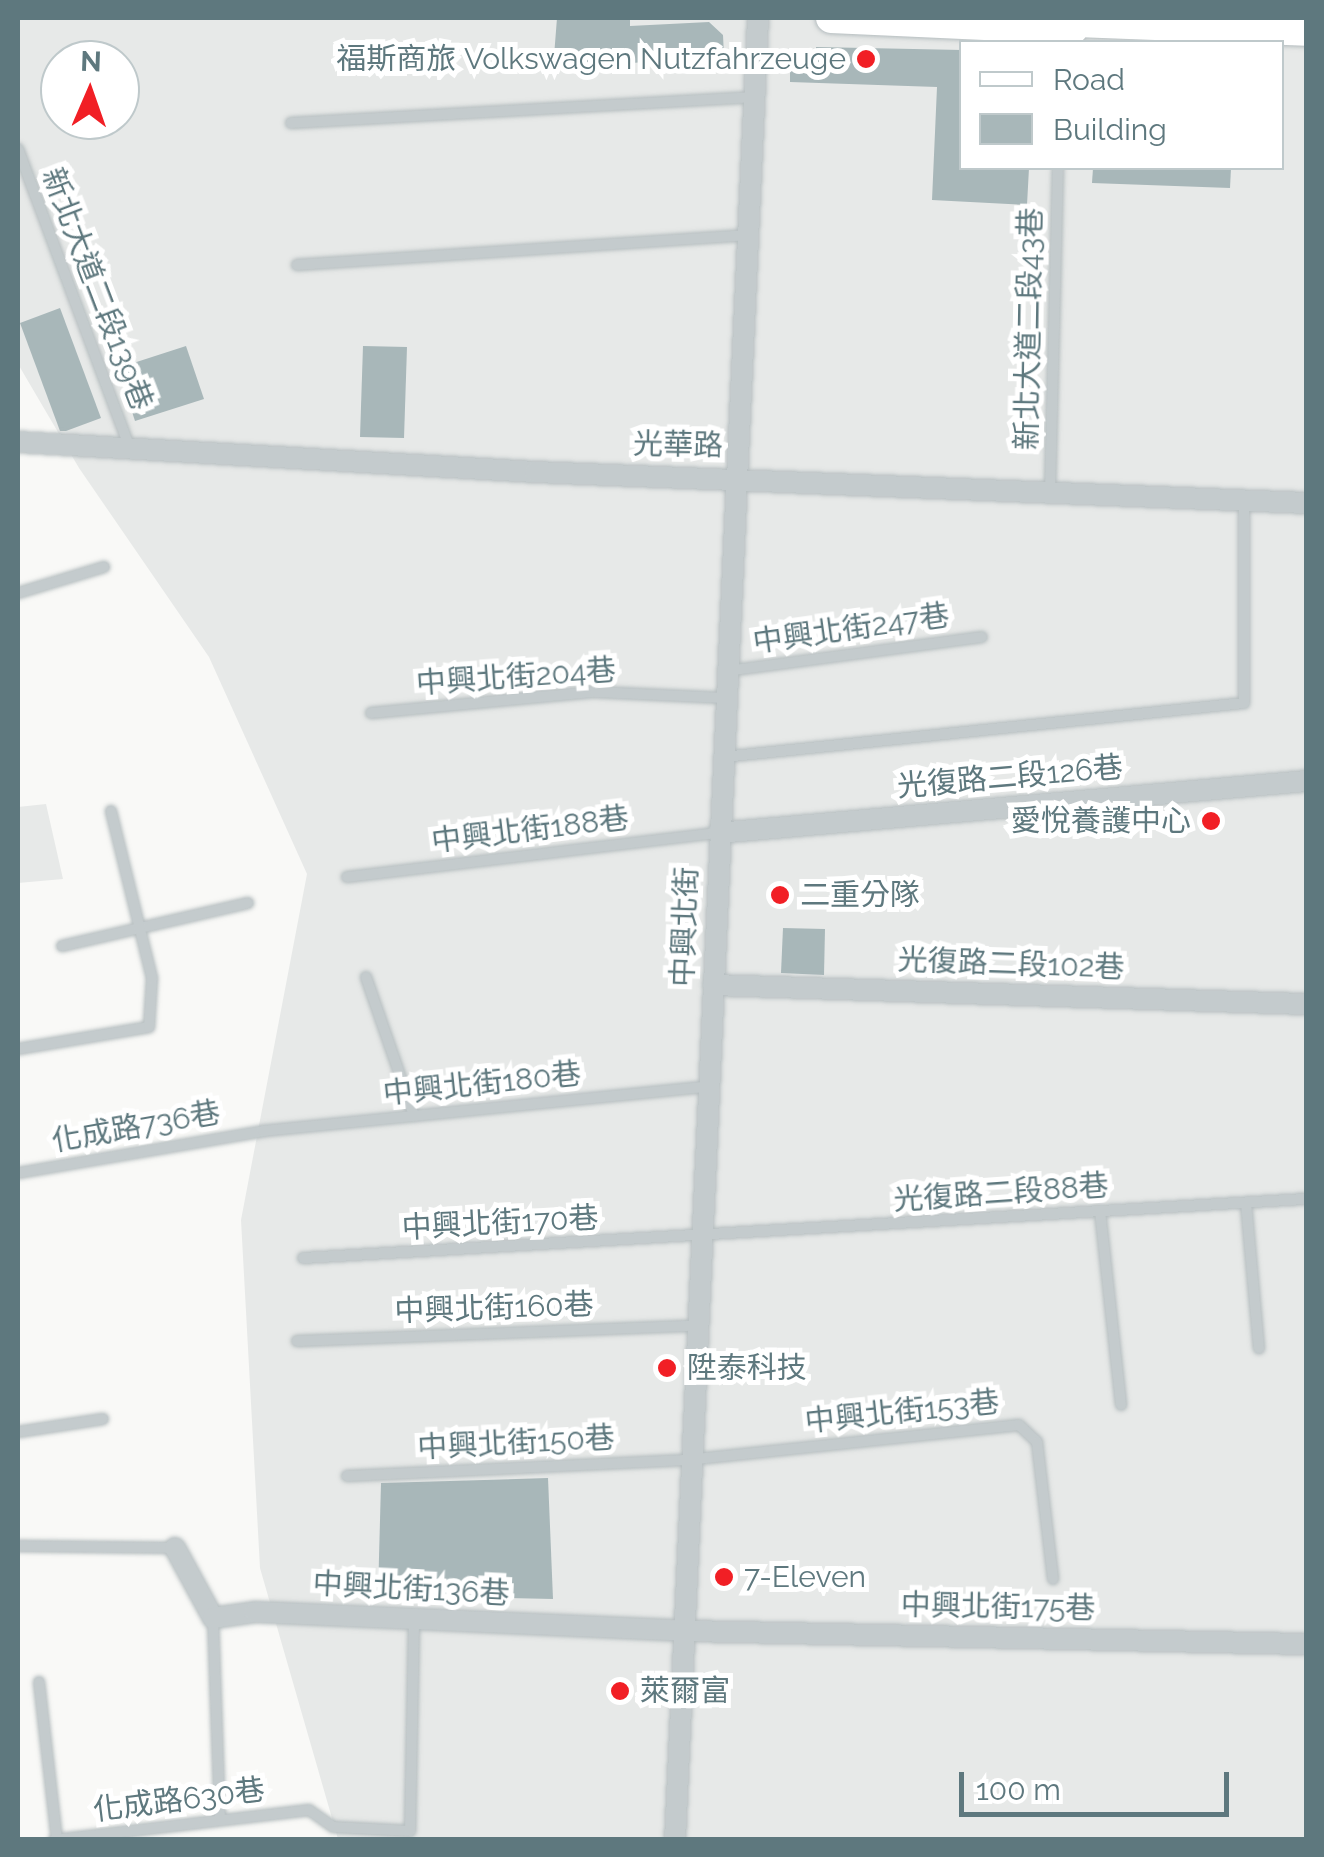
<!DOCTYPE html>
<html>
<head>
<meta charset="utf-8">
<style>
  body { margin:0 }
  #map { position:relative; width:1324px; height:1857px; overflow:hidden; background:#f9f9f7; font-family:Raleway,"Noto Sans TC",sans-serif }
  div>[style] { position:absolute }
  .built>* { inset:0; background:#e7e9e8 }
  .building>* { inset:0; background:#a8b7b9 }
  .roads { filter:drop-shadow(0 0 2px #b5bdbf) drop-shadow(0 0 2px #b5bdbf) }
  .lane>* { height:10px; margin:-5px; padding:0 5px; transform-origin:5px; border-radius:5px; background:#c4cbcd }
  .street>* { height:20px; margin:-10px; padding:0 10px; transform-origin:10px; border-radius:10px; background:#c4cbcd }
  .primary>* { height:30px; margin:-15px; padding:0 15px; transform-origin:15px; border-radius:15px; background:#fff }
  .highway>* { height:35px; margin:-17.5px; padding:0 17.5px; transform-origin:17.5px; border-radius:17.5px; background:#fff }
  .dots>* { width:28px; height:28px; translate:-50% -50%; box-sizing:border-box; border:5px solid #fff; border-radius:50% }
  span { translate:-50% -50%; white-space:nowrap; text-align:center; line-height:1.15; -webkit-text-stroke:10px #fff; paint-order:stroke }
  .poi-label { font-size:30px; color:#5e787e }
  .right { translate:-100% -50%; text-align:right }
  .left { translate:0 -50%; text-align:left }
  .street-label { font-size:30px; color:#5e787e }
  .frame { position:absolute; inset:0; border:20px solid #5e787e; pointer-events:none }
  .legend { position:absolute; left:959px; top:40px; width:325px; height:130px; box-sizing:border-box; background:#fff; border:2px solid #bfc9cb; margin:0; padding:12px 18px; list-style:none; font-size:30px; color:#5e787e }
  .legend li { display:flex; align-items:center; gap:20px; height:50px }
  .legend b { width:50px; border:2px solid #bfc9cb }
  .north { position:absolute; left:40px; top:40px; width:100px; height:100px; box-sizing:border-box; background:#fff; border:2px solid #bfc9cb; border-radius:50%; rotate:2deg; font-size:28px; font-weight:700; line-height:40px; text-align:center; color:#5e787e }
  .north::after { content:''; display:block; margin:auto; width:35px; height:45px; background:#f11f25; clip-path:polygon(50% 0,100% 100%,50% 72%,0 100%) }
  .scale { position:absolute; left:959px; top:1772px; width:270px; height:45px; box-sizing:border-box; border:5px solid #5e787e; border-top:0; padding-left:12px; font-size:30px; line-height:35px; white-space:nowrap; color:#5e787e; -webkit-text-stroke:8px #fff; paint-order:stroke }
</style>
</head>
<body>
<div id="map">
  <div class="built">
    <i style="clip-path:polygon(evenodd,18px 18px,1306px 18px,1306px 1839px,338px 1839px,260px 1568px,241px 1220px,307px 874px,209px 657px,79px 468px,18px 364px,18px 18px,962px 42px,1282px 42px,1282px 168px,962px 168px,962px 42px,18px 18px,60px 60px,120px 60px,120px 120px,60px 120px,60px 60px)"></i>
    <i style="clip-path:polygon(46px 804px,63px 879px,18px 883px,18px 807px)"></i>
  </div>
  <div class="building">
    <i style="clip-path:polygon(557px 18px,630px 18px,630px 26px,709px 22px,723px 35px,724px 56px,553px 69px)"></i>
    <i style="clip-path:polygon(816px 47px,962px 50px,962px 168px,1029px 168px,1027px 205px,932px 200px,937px 87px,790px 82px,790px 67px,816px 67px)"></i>
    <i style="clip-path:polygon(1093px 168px,1231px 168px,1230px 188px,1092px 183px)"></i>
    <i style="clip-path:polygon(60px 308px,101px 418px,66px 431px,60px 431px,20px 323px)"></i>
    <i style="clip-path:polygon(186px 346px,204px 399px,135px 421px,118px 368px)"></i>
    <i style="clip-path:polygon(363px 346px,407px 347px,404px 438px,360px 437px)"></i>
    <i style="clip-path:polygon(783px 928px,825px 929px,824px 975px,781px 973px)"></i>
    <i style="clip-path:polygon(548px 1478px,553px 1599px,378px 1595px,381px 1483px)"></i>
  </div>
  <div class="roads">
    <div class="lane">
      <i style="left:291px;top:123px;width:464px;rotate:-3.2deg"></i>
      <i style="left:18px;top:149px;width:317px;rotate:69.5deg"></i>
      <i style="left:297px;top:265px;width:452px;rotate:-3.8deg"></i>
      <i style="left:1050px;top:492px;width:324px;rotate:-88.6deg"></i>
      <i style="left:18px;top:593px;width:90px;rotate:-16.8deg"></i>
      <i style="left:727px;top:671px;width:257px;rotate:-7.6deg"></i>
      <i style="left:371px;top:713px;width:225px;rotate:-5.4deg"></i>
      <i style="left:595px;top:692px;width:130px;rotate:2.6deg"></i>
      <i style="left:723px;top:757px;width:524px;rotate:-5.92deg"></i>
      <i style="left:1244px;top:703px;width:203px;rotate:-90deg"></i>
      <i style="left:347px;top:877px;width:374px;rotate:-6.8deg"></i>
      <i style="left:62px;top:946px;width:191px;rotate:-13deg"></i>
      <i style="left:366px;top:977px;width:147px;rotate:70.9deg"></i>
      <i style="left:18px;top:1049px;width:133px;rotate:-9.5deg"></i>
      <i style="left:149px;top:1027px;width:49px;rotate:-86.5deg"></i>
      <i style="left:152px;top:978px;width:172px;rotate:-103.8deg"></i>
      <i style="left:18px;top:1173px;width:249px;rotate:-9.7deg"></i>
      <i style="left:263px;top:1131px;width:445px;rotate:-5.7deg"></i>
      <i style="left:1246px;top:1203px;width:146px;rotate:84.9deg"></i>
      <i style="left:1100px;top:1211px;width:195px;rotate:83.8deg"></i>
      <i style="left:303px;top:1258px;width:1005px;rotate:-3.37deg"></i>
      <i style="left:297px;top:1341px;width:397px;rotate:-2.2deg"></i>
      <i style="left:18px;top:1432px;width:86px;rotate:-8.7deg"></i>
      <i style="left:347px;top:1476px;width:340px;rotate:-2.7deg"></i>
      <i style="left:687px;top:1460px;width:334px;rotate:-6deg"></i>
      <i style="left:1019px;top:1425px;width:25px;rotate:43deg"></i>
      <i style="left:1037px;top:1442px;width:138px;rotate:83.3deg"></i>
      <i style="left:18px;top:1546px;width:157px;rotate:0.7deg"></i>
      <i style="left:213px;top:1618px;width:202px;rotate:88deg"></i>
      <i style="left:39px;top:1682px;width:158px;rotate:83.5deg"></i>
      <i style="left:54px;top:1840px;width:257px;rotate:-6.7deg"></i>
      <i style="left:309px;top:1810px;width:29px;rotate:35deg"></i>
      <i style="left:333px;top:1827px;width:77px;rotate:3deg"></i>
      <i style="left:410px;top:1831px;width:212px;rotate:-88.9deg"></i>
    </div>
    <div class="street">
      <i style="left:18px;top:442px;width:518px;rotate:3.32deg"></i>
      <i style="left:535px;top:472px;width:772px;rotate:2.3deg"></i>
      <i style="left:718px;top:833px;width:590px;rotate:-5.05deg"></i>
      <i style="left:713px;top:985px;width:593px;rotate:1.84deg"></i>
      <i style="left:175px;top:1548px;width:80px;rotate:61.5deg"></i>
      <i style="left:213px;top:1618px;width:42px;rotate:-8.1deg"></i>
      <i style="left:255px;top:1612px;width:433px;rotate:2.5deg"></i>
      <i style="left:688px;top:1631px;width:618px;rotate:1.21deg"></i>
      <i style="left:675px;top:1840px;width:1824px;rotate:-87.39deg"></i>
    </div>
    <div class="primary">
      <i style="left:831px;top:18px;width:242px;rotate:2.6deg"></i>
    </div>
    <div class="highway">
      <i style="left:1050px;top:18px;width:256px;rotate:2.2deg"></i>
    </div>
  </div>
  <div class="dots">
    <i style="left:866px;top:59px;background:#f11f25"></i>
    <i style="left:1211px;top:821px;background:#f11f25"></i>
    <i style="left:780px;top:895px;background:#f11f25"></i>
    <i style="left:667px;top:1368px;background:#f11f25"></i>
    <i style="left:724px;top:1577px;background:#f11f25"></i>
    <i style="left:620px;top:1691px;background:#f11f25"></i>
  </div>
  <div class="poi-label">
    <span class="right" style="left:846px;top:59px">福斯商旅 Volkswagen Nutzfahrzeuge</span>
    <span class="right" style="left:1191px;top:821px">愛悅養護中心</span>
    <span class="left" style="left:800px;top:895px">二重分隊</span>
    <span class="left" style="left:687px;top:1368px">陞泰科技</span>
    <span class="left" style="left:744px;top:1577px">7-Eleven</span>
    <span class="left" style="left:640px;top:1691px">萊爾富</span>
  </div>
  <div class="street-label">
    <span style="left:97px;top:289px;rotate:69deg">新北大道二段139巷</span>
    <span style="left:1029px;top:329px;rotate:-89deg">新北大道二段43巷</span>
    <span style="left:678px;top:445px;rotate:1deg">光華路</span>
    <span style="left:851px;top:629px;rotate:-8deg">中興北街247巷</span>
    <span style="left:516px;top:677px;rotate:-4deg">中興北街204巷</span>
    <span style="left:1010px;top:777px;rotate:-5deg">光復路二段126巷</span>
    <span style="left:530px;top:830px;rotate:-7deg">中興北街188巷</span>
    <span style="left:685px;top:927px;rotate:-88deg">中興北街</span>
    <span style="left:1011px;top:964px;rotate:2deg">光復路二段102巷</span>
    <span style="left:482px;top:1084px;rotate:-6deg">中興北街180巷</span>
    <span style="left:136px;top:1127px;rotate:-10deg">化成路736巷</span>
    <span style="left:1001px;top:1193px;rotate:-4deg">光復路二段88巷</span>
    <span style="left:500px;top:1223px;rotate:-3deg">中興北街170巷</span>
    <span style="left:494px;top:1308px;rotate:-2deg">中興北街160巷</span>
    <span style="left:902px;top:1412px;rotate:-6deg">中興北街153巷</span>
    <span style="left:516px;top:1443px;rotate:-3deg">中興北街150巷</span>
    <span style="left:411px;top:1589px;rotate:3deg">中興北街136巷</span>
    <span style="left:998px;top:1607px;rotate:1deg">中興北街175巷</span>
    <span style="left:179px;top:1800px;rotate:-7deg">化成路630巷</span>
  </div>
  <div class="frame"></div>
  <ul class="legend">
  <li><b style="height:12px;background:#fff"></b>Road</li>
  <li><b style="height:28px;background:#a8b7b9"></b>Building</li>
  </ul>
  <div class="north">N</div>
  <div class="scale">100 m</div>
</div>
</body>
</html>
